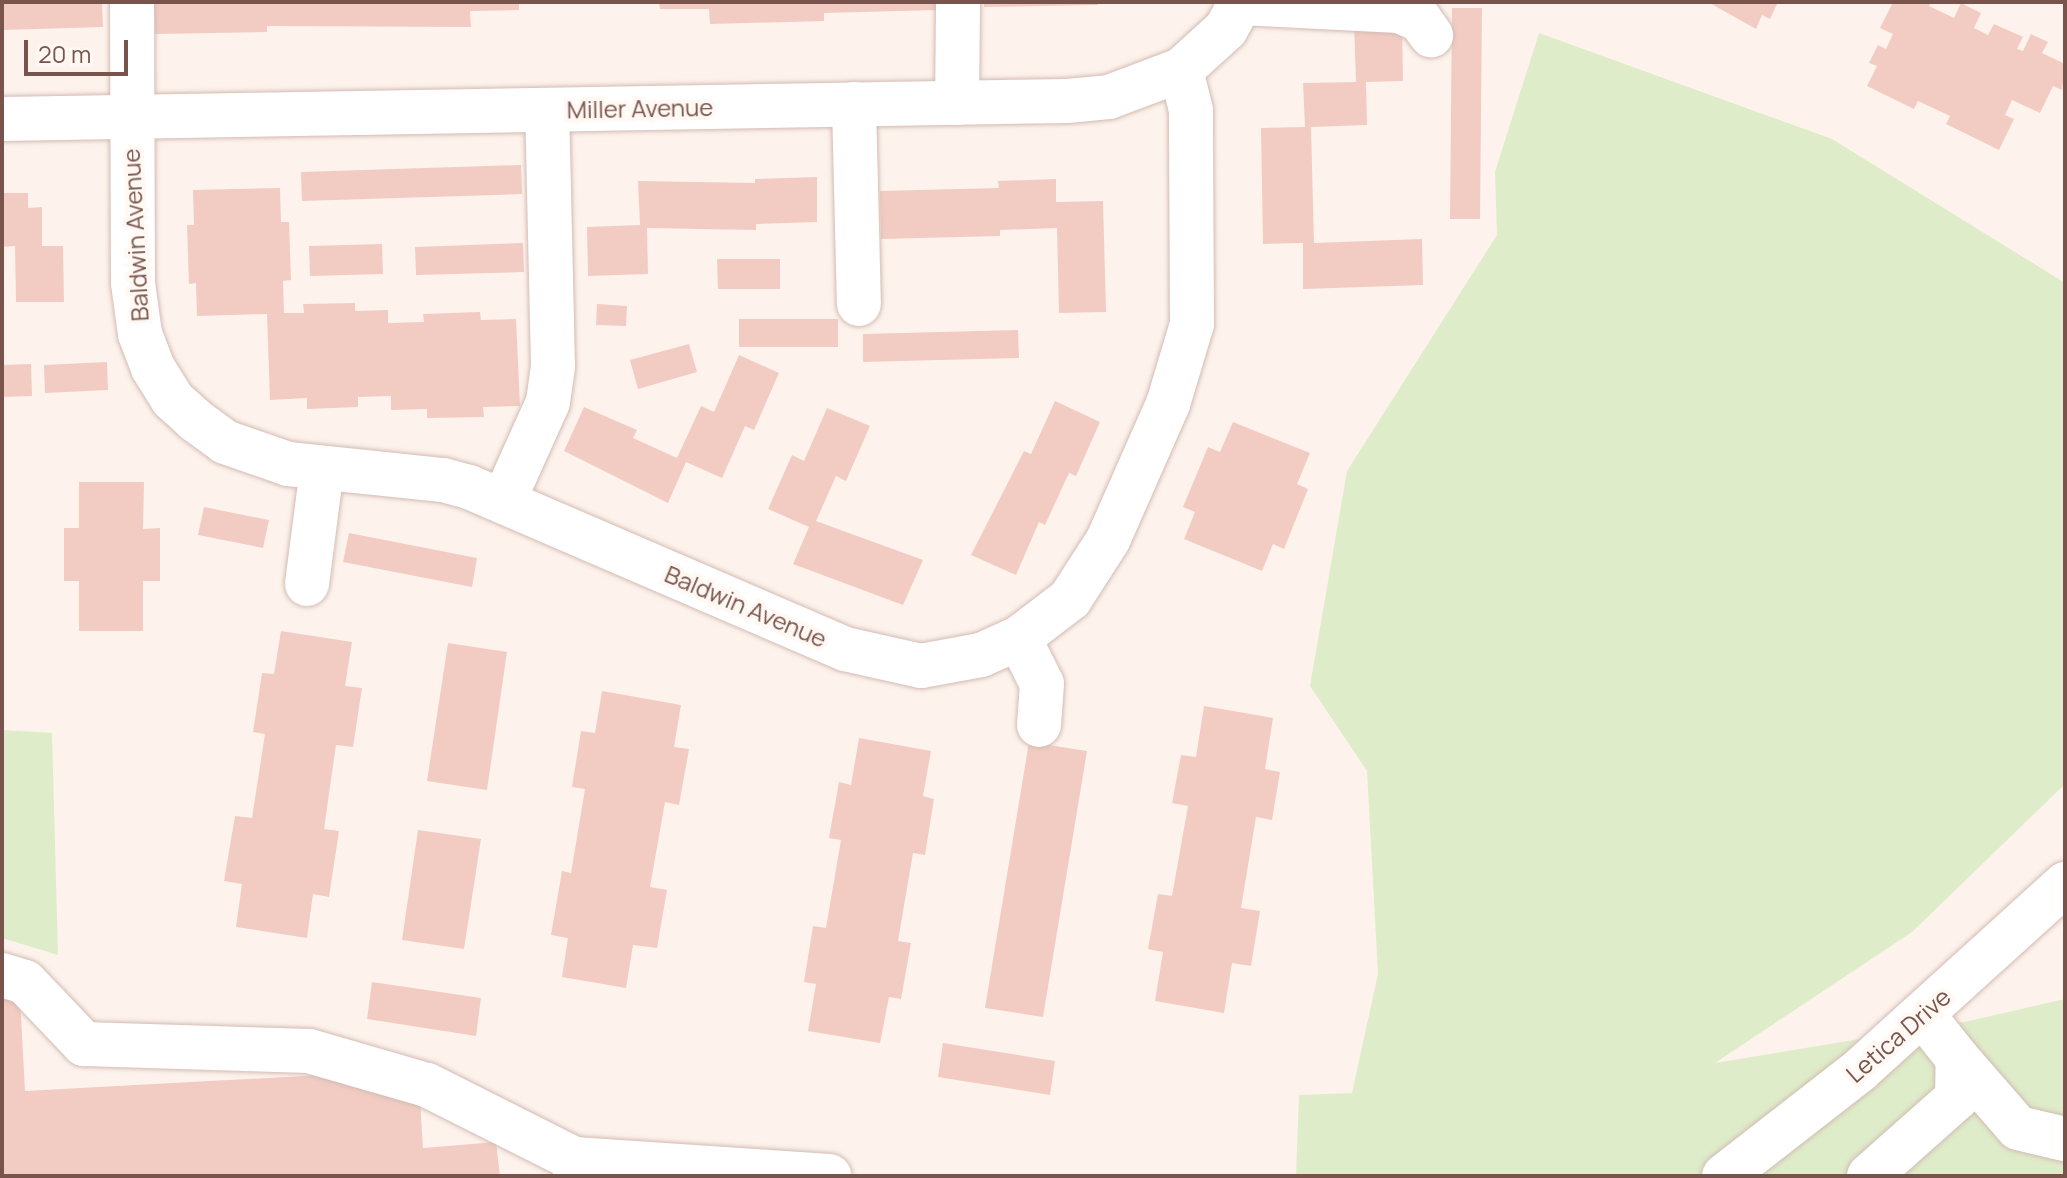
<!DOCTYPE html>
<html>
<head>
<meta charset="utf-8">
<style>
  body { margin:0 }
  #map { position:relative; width:2067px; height:1178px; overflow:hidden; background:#fdf3ec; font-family:Manrope,sans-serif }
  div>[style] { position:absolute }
  .green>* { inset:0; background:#deecc9 }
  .building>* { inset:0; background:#f2ccc3 }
  .roads { filter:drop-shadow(0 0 2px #d3bbb3) drop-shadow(0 0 2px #d3bbb3) }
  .minor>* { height:44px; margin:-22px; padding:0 22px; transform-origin:22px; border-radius:22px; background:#fff }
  span { translate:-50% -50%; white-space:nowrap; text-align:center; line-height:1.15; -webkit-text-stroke:8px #fff8f3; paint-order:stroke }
  .street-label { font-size:24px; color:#79544d }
  .frame { position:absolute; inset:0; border:4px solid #79544d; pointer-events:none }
  .scale { position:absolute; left:24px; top:40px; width:104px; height:36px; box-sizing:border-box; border:4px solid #79544d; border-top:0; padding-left:10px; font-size:24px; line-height:28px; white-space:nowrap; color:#79544d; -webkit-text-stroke:6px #fff8f3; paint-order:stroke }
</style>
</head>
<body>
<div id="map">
  <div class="green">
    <i style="clip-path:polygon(1539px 33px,1832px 139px,2065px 283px,2065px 784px,1912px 932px,1715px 1063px,1969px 1021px,2065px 999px,2065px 1176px,1296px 1176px,1299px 1095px,1352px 1093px,1378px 974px,1367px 771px,1310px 686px,1347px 471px,1497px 235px,1495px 172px)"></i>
    <i style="clip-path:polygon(2px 730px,52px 733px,58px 955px,2px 938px)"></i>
  </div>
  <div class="building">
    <i style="clip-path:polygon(2px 2px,102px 2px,103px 27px,2px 30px)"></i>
    <i style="clip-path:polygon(154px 2px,519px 2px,519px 10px,470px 11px,471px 27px,267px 26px,267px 32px,155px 34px)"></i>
    <i style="clip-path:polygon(659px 2px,938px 2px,938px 10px,824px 13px,824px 21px,710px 24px,709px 9px,660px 9px)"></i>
    <i style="clip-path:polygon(984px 2px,1098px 2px,1098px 5px,984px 7px)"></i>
    <i style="clip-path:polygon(1708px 2px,1778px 2px,1770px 19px,1762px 15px,1756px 29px)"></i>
    <i style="clip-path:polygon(1893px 2px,1931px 2px,1929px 6px,1954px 18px,1961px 3px,1981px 13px,1974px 28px,1988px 35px,1994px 24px,2023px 37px,2017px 49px,2023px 51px,2031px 34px,2048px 42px,2042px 53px,2065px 64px,2062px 90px,2053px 86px,2040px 113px,2012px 100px,2005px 115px,2014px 119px,1999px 150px,1946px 124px,1950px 116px,1918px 101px,1914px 109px,1867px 86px,1877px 66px,1869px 63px,1878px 45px,1886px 49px,1893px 34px,1880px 28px)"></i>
    <i style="clip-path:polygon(1452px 8px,1482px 8px,1480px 219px,1450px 219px)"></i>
    <i style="clip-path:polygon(1402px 21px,1403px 81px,1366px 82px,1367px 125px,1311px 127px,1314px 243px,1422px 239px,1423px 285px,1303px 289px,1303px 243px,1263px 244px,1261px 128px,1305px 127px,1303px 83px,1356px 82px,1354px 23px)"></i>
    <i style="clip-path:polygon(521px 165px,522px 194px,302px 201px,301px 172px)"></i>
    <i style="clip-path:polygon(817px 177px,817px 222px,756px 224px,756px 230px,647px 228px,648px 274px,588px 276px,587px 227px,640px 225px,638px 181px,755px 183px,755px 179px)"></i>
    <i style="clip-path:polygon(1056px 179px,1056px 202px,1103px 201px,1106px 312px,1059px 313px,1057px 228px,1000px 230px,1000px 236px,881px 239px,880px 191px,999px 188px,998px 181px)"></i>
    <i style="clip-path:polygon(280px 188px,281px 222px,289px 222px,291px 280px,283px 281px,284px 313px,304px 313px,303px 304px,355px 303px,355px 311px,388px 310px,388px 323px,424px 322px,423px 314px,480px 312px,481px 320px,516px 319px,520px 406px,483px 407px,484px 417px,427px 418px,427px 409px,391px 410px,391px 396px,358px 397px,358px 407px,307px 409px,307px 398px,270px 400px,267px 314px,197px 316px,196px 283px,189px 284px,187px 225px,194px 225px,193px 190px)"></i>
    <i style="clip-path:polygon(2px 193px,28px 193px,28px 208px,42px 207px,42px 246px,63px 246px,64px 302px,16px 302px,15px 246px,2px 247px)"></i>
    <i style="clip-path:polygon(523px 243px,524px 272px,416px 275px,415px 247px)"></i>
    <i style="clip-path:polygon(382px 244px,383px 274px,310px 276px,309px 246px)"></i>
    <i style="clip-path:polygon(717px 259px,780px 259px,780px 289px,718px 289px)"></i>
    <i style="clip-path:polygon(597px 304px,627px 306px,626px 326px,596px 325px)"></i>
    <i style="clip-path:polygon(739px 319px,838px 319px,838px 347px,739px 347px)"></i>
    <i style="clip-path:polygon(1018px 330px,1019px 358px,863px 362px,863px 334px)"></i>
    <i style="clip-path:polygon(689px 344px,697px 372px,638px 389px,630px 360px)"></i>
    <i style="clip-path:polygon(739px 355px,779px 373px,754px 430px,745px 426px,722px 478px,686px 462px,668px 503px,564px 451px,584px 407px,637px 430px,633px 438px,677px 458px,701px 406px,714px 412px)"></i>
    <i style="clip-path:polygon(107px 362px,108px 390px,45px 393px,44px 365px)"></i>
    <i style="clip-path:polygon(31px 364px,32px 396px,2px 397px,2px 365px)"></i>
    <i style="clip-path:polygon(1055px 401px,1100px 422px,1076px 476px,1069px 473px,1045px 525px,1039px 522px,1016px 575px,971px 555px,1024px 451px,1031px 454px)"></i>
    <i style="clip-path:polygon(827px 408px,870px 426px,846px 481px,836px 476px,816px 521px,923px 560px,903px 605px,793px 564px,809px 527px,768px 509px,792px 455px,804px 461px)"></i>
    <i style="clip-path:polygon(1233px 422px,1310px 453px,1297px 484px,1308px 489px,1284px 549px,1273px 544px,1262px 571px,1184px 539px,1195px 512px,1183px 507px,1208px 447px,1220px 452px)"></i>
    <i style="clip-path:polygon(79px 482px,144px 482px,143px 529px,160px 528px,160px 581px,143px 581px,143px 631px,79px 631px,79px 581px,64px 581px,64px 528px,79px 528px)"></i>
    <i style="clip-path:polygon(204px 507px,269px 520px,263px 548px,198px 535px)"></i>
    <i style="clip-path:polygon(349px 533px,477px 558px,472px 587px,343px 562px)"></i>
    <i style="clip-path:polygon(281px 631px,352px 642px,345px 686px,362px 688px,353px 747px,336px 745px,324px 829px,339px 831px,329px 897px,313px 894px,307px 938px,236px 927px,242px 884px,224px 881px,235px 816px,252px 818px,265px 734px,253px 732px,262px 673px,274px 674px)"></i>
    <i style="clip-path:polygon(448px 643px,507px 652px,487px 790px,427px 781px)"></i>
    <i style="clip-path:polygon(602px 691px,681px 705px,674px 747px,689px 749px,679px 805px,665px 802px,650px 887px,667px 890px,657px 948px,633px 945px,626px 988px,562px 977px,568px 938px,551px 935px,562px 871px,571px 873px,585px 789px,572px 787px,581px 731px,595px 733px)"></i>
    <i style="clip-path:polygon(1204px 706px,1273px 718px,1265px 769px,1280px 772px,1272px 820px,1256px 817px,1241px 908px,1260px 911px,1251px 966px,1232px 963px,1224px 1013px,1155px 1001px,1163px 952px,1148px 949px,1158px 894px,1172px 896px,1188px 806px,1172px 803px,1181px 755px,1196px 757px)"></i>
    <i style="clip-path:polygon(859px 738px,931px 751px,923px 796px,934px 799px,925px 855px,913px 853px,898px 941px,911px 943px,901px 999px,889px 997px,880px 1043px,808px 1031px,816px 984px,804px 982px,813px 926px,826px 928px,841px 840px,829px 838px,839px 782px,851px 785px)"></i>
    <i style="clip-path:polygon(1029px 742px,1087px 751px,1043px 1017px,985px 1008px)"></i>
    <i style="clip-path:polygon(418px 830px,481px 839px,464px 949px,402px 940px)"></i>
    <i style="clip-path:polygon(372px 982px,481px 998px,476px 1036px,367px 1019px)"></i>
    <i style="clip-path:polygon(20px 997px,25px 1091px,340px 1074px,420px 1099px,423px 1148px,496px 1142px,500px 1176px,2px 1176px,2px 998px)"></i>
    <i style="clip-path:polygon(943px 1043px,1055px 1061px,1050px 1095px,938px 1077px)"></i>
  </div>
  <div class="roads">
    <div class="minor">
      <i style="left:132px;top:2px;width:281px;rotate:89.8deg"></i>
      <i style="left:133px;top:283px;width:51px;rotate:82.2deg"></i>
      <i style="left:140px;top:334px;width:36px;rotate:69deg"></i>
      <i style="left:153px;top:368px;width:36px;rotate:58deg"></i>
      <i style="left:172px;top:399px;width:31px;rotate:42deg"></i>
      <i style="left:195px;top:420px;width:37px;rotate:36deg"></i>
      <i style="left:225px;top:442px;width:67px;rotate:19.2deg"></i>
      <i style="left:288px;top:464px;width:156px;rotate:5.9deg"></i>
      <i style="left:443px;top:480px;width:27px;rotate:15deg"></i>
      <i style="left:469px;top:487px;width:409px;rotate:23.3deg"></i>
      <i style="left:845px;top:649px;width:78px;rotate:12.6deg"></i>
      <i style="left:921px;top:666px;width:61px;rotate:-10.4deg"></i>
      <i style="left:981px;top:655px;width:42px;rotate:-24.1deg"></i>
      <i style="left:1019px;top:638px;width:64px;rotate:-37.4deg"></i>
      <i style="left:1070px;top:599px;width:70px;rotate:-57.2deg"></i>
      <i style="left:1108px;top:540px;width:149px;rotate:-66.2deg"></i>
      <i style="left:1168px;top:404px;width:84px;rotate:-73.3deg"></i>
      <i style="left:1192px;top:324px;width:214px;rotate:-90.3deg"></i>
      <i style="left:1191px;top:110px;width:41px;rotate:-104deg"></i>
      <i style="left:1241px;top:3px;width:158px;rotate:2.9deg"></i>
      <i style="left:1399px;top:11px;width:23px;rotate:23deg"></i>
      <i style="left:1420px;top:20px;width:19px;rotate:54deg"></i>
      <i style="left:957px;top:103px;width:101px;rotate:-89.4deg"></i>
      <i style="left:854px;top:104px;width:200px;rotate:88.6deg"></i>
      <i style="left:2px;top:119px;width:1065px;rotate:-0.97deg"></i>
      <i style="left:1067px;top:101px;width:42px;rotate:-5.4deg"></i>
      <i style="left:1109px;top:97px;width:77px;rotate:-20.6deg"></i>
      <i style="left:1181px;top:70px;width:61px;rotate:-42.3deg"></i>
      <i style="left:1226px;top:29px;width:31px;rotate:-61deg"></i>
      <i style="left:504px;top:500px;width:107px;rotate:-65.8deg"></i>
      <i style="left:548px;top:402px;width:35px;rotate:-82deg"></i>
      <i style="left:553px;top:367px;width:257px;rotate:-91.3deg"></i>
      <i style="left:307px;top:584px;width:117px;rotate:-82.6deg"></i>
      <i style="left:1019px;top:638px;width:51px;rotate:63.4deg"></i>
      <i style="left:1042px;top:684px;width:41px;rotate:94.2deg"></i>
      <i style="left:2px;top:975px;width:24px;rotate:17deg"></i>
      <i style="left:25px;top:982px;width:86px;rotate:46.4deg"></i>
      <i style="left:84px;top:1044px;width:225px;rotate:1.8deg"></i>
      <i style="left:309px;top:1051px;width:123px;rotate:16.1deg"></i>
      <i style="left:427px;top:1085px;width:165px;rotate:26.7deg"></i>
      <i style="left:1958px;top:1059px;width:91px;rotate:49deg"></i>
      <i style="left:2018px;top:1128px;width:48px;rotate:13.2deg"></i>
      <i style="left:575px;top:1176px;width:17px;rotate:-93deg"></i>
      <i style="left:574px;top:1159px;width:256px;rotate:3.8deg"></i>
      <i style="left:1724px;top:1176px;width:172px;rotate:-37.9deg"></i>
      <i style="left:1860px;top:1070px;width:277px;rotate:-42.2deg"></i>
      <i style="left:1869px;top:1176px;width:118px;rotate:-41.6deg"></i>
      <i style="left:1957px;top:1098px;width:39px;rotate:-89deg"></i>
      <i style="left:1958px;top:1059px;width:56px;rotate:-128.5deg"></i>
    </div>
  </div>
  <div class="street-label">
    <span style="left:640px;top:108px;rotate:-1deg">Miller Avenue</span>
    <span style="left:135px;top:235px;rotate:-93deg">Baldwin Avenue</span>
    <span style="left:746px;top:606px;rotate:23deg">Baldwin Avenue</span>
    <span style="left:1898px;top:1035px;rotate:-41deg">Letica Drive</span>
  </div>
  <div class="frame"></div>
  <div class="scale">20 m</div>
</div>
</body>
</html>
